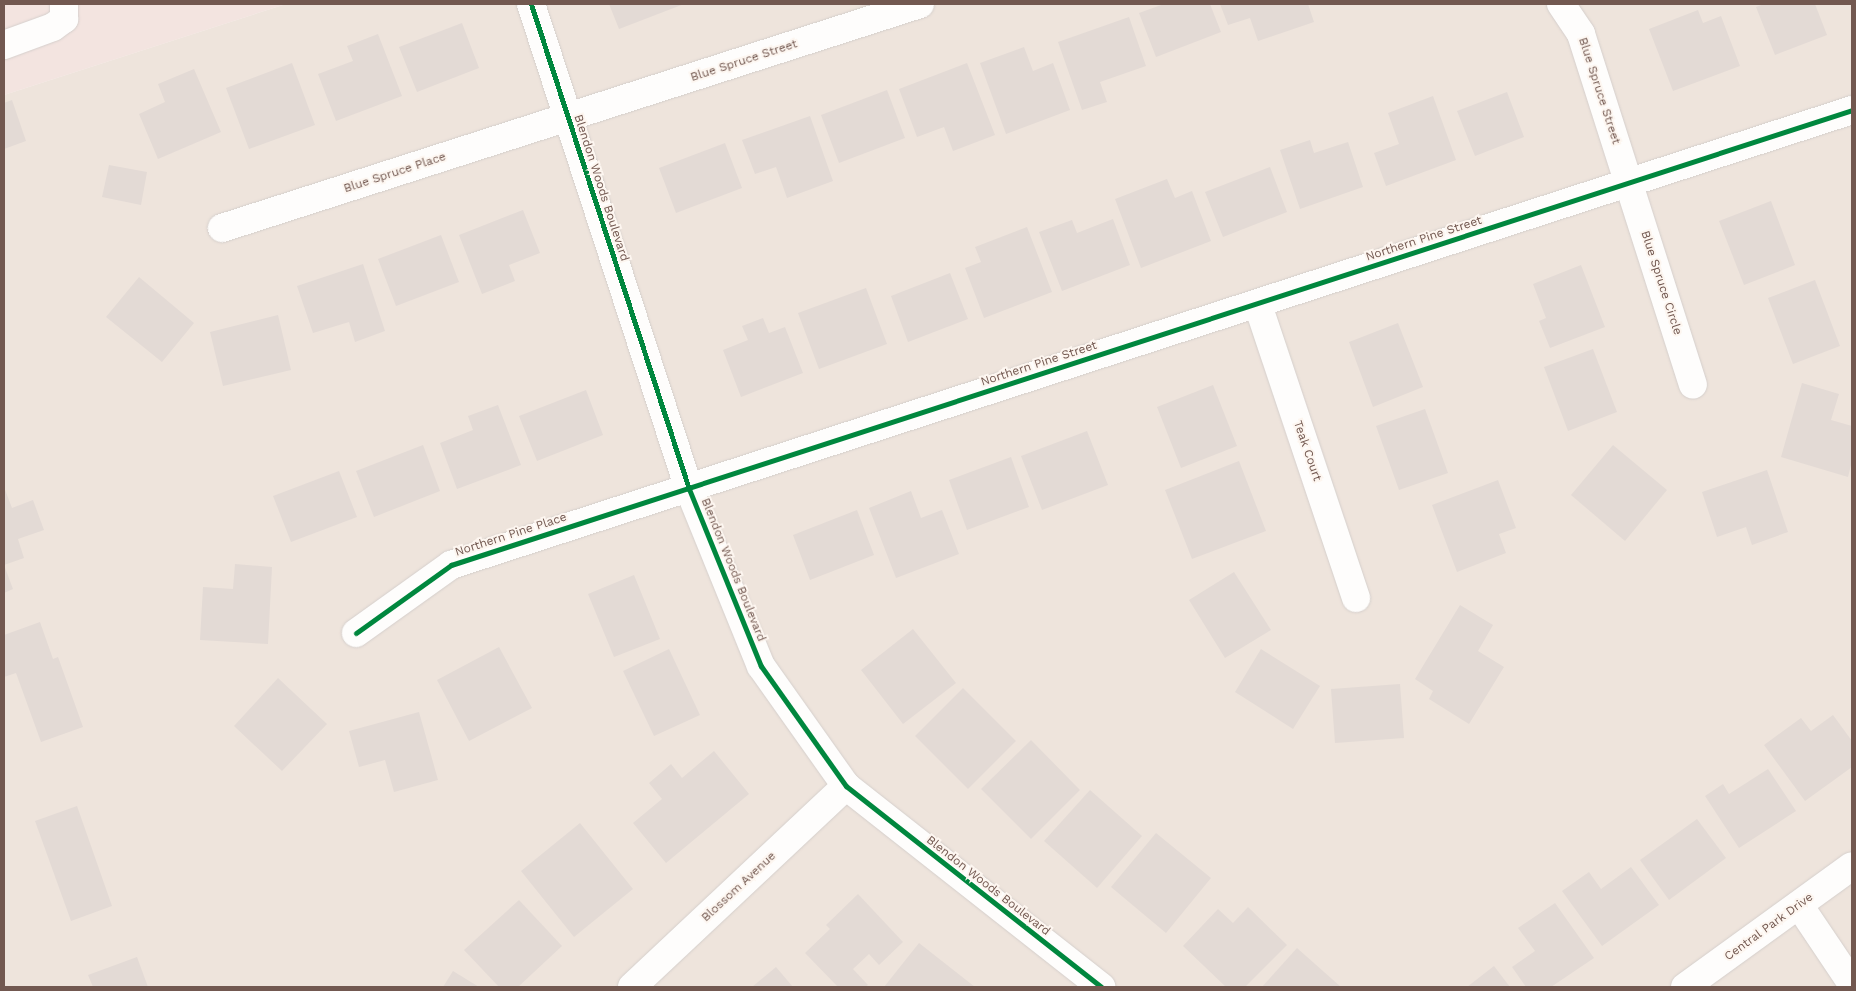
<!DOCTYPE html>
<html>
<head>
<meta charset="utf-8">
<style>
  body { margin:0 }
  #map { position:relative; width:1856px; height:991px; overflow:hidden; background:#f6f2ee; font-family:"Work Sans",sans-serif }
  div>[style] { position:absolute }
  .residential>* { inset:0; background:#eee4dc }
  .commercial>* { inset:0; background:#f3e4e0 }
  .building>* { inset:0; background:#e3dad5 }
  .roads { filter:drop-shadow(0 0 1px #d5cfcc) drop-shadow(0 0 1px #d5cfcc) }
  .minor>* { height:28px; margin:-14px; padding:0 14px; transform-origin:14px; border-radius:14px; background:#fefdfc }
  .cycleway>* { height:5px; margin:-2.5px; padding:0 2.5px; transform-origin:2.5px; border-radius:2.5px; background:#00873e }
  span { translate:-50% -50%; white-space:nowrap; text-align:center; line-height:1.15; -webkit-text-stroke:4px #fdf6f0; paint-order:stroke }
  .street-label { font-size:12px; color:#725850 }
  .frame { position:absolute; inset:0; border:5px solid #725850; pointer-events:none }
</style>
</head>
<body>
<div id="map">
  <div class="residential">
    <i style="clip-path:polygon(286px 4px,1852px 4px,1852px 987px,4px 987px,4px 95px)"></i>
  </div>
  <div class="commercial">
    <i style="clip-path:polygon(4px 4px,286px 4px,4px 95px)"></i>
  </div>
  <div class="building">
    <i style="clip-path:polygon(609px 4px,684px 4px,619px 29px)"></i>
    <i style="clip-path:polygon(1164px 4px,1210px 4px,1221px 32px,1156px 57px,1139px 13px)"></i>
    <i style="clip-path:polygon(1220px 4px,1308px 4px,1314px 22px,1258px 41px,1250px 18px,1228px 25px)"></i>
    <i style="clip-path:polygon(1764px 4px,1815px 4px,1827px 35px,1775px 55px,1756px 7px)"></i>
    <i style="clip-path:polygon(1698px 10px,1703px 23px,1721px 16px,1740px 66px,1673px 91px,1649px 29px)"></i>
    <i style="clip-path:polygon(1129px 17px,1146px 66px,1100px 82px,1107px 102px,1082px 110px,1058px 42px)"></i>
    <i style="clip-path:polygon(462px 23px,479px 68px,417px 92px,399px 47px)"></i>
    <i style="clip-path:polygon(378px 34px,402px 96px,336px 121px,318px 74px,353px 61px,347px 46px)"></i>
    <i style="clip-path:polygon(1024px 47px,1033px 71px,1053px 63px,1070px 110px,1006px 134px,980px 63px)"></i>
    <i style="clip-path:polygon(292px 63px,315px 125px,249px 149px,226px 88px)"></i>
    <i style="clip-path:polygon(967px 63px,995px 135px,953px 151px,944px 127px,917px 137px,899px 89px)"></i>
    <i style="clip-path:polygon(194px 69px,221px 132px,158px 159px,139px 114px,165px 102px,158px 84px)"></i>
    <i style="clip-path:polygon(887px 90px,905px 138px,839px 163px,821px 115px)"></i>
    <i style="clip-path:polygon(1507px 92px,1524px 137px,1475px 156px,1457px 111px)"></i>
    <i style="clip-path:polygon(1433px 96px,1456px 160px,1386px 186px,1374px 153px,1399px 144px,1388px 113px)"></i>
    <i style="clip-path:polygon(12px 100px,26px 141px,4px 149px,4px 103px)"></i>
    <i style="clip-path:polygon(810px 116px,833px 181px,787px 198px,776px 167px,755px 174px,742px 140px)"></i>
    <i style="clip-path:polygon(1310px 140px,1314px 153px,1348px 142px,1363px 187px,1300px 209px,1280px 150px)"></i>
    <i style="clip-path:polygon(725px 143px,742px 188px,676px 213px,659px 168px)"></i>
    <i style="clip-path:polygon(109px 165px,147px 172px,141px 205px,102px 197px)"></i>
    <i style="clip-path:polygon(1270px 167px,1287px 212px,1223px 237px,1205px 192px)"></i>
    <i style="clip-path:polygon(1167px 179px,1175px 198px,1192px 191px,1211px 241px,1141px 268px,1115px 199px)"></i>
    <i style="clip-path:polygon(1771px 201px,1795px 265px,1744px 285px,1719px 221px)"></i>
    <i style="clip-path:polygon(523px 210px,540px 253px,509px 265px,515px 281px,482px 294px,459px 235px)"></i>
    <i style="clip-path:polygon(1113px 219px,1130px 265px,1062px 291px,1039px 232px,1072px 220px,1077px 233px)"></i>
    <i style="clip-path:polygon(1027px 227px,1052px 292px,984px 318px,965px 268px,981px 262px,975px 247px)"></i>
    <i style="clip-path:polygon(441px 235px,459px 282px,396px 306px,378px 259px)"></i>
    <i style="clip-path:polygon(363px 264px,385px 331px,355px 342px,349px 322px,313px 333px,297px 286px)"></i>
    <i style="clip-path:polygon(1581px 265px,1605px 327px,1550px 348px,1539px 321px,1546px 318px,1533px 284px)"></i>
    <i style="clip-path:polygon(950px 273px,968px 319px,908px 342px,891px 296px)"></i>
    <i style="clip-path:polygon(139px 277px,194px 323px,162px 362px,106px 317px)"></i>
    <i style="clip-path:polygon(1815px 280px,1840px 346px,1793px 364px,1768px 298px)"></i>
    <i style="clip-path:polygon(866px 288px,887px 344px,819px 369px,798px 313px)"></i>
    <i style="clip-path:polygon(278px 315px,291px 370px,223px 386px,210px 332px)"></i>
    <i style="clip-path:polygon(763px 318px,769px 333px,785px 327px,803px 373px,741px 397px,723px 350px,748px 340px,742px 326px)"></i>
    <i style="clip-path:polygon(1398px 323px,1423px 387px,1373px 407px,1349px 342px)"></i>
    <i style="clip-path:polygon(1593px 349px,1617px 412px,1568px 431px,1544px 367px)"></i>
    <i style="clip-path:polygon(1802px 383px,1839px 394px,1831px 420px,1852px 426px,1852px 461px,1848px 477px,1781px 457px)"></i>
    <i style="clip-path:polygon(1213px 385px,1237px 446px,1181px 468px,1157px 407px)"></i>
    <i style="clip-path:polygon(586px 390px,603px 435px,537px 461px,519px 416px)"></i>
    <i style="clip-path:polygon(498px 405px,521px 465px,457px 489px,440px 443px,473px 430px,468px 416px)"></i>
    <i style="clip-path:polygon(1425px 409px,1448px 473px,1399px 490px,1376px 426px)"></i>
    <i style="clip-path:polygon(1087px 431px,1108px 485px,1042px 510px,1021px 456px)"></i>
    <i style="clip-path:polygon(423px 445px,440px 491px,374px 517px,356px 471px)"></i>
    <i style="clip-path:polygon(1613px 445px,1667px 490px,1625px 541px,1571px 495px)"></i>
    <i style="clip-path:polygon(1011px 457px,1029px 507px,967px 530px,949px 480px)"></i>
    <i style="clip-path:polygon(1239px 461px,1266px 531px,1192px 559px,1165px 490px)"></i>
    <i style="clip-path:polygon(1767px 470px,1788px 532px,1752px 545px,1746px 527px,1717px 537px,1702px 492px)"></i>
    <i style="clip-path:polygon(339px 471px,357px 517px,291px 542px,273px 496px)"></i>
    <i style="clip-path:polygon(1498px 480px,1516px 528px,1499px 534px,1506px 553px,1457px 572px,1432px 505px)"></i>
    <i style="clip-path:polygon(4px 487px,12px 508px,33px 500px,44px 530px,18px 539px,24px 558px,4px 565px,13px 589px,4px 593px)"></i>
    <i style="clip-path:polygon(911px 491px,921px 518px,942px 510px,959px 554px,896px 578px,869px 508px)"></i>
    <i style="clip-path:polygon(857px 510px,874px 555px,810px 580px,793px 535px)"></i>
    <i style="clip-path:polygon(235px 564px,272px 567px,268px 644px,200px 640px,203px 587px,233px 589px)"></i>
    <i style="clip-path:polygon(1234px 572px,1271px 630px,1225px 658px,1189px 600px)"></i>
    <i style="clip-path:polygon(634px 575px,660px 639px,614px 657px,588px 594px)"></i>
    <i style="clip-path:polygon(1460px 605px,1493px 625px,1478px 651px,1504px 667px,1469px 724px,1429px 699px,1433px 691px,1415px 679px)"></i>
    <i style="clip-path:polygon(40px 622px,53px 659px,58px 657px,83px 727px,41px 742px,16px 673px,4px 677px,4px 635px)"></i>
    <i style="clip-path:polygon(913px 629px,956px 683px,903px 724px,861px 670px)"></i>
    <i style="clip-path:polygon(499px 647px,532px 708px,469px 741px,437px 680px)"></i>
    <i style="clip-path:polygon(669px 649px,700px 715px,654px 736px,623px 671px)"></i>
    <i style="clip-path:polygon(1261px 649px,1320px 686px,1293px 729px,1235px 692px)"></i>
    <i style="clip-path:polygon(278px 678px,327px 724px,282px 771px,234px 726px)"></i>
    <i style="clip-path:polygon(1400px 684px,1404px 738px,1335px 743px,1331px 689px)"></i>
    <i style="clip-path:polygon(963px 688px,1016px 741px,968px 789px,915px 736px)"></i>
    <i style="clip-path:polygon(419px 712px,438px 780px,394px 792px,385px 760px,359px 767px,349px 731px)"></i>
    <i style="clip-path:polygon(1833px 715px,1852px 741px,1852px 767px,1805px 801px,1764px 745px,1801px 718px,1811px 731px)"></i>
    <i style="clip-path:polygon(1031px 740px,1080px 790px,1031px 839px,981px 789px)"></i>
    <i style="clip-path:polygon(714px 751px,749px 794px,666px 863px,633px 823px,662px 799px,649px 783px,671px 764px,682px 778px)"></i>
    <i style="clip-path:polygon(1768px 769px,1796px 811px,1739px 848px,1705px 796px,1723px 784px,1729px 794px)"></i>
    <i style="clip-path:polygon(1090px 790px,1142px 836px,1097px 888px,1044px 841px)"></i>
    <i style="clip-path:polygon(77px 806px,112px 906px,71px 921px,35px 821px)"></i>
    <i style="clip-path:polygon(1697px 819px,1726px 858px,1669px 900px,1640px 860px)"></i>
    <i style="clip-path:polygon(580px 823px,633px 889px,574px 937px,521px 871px)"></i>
    <i style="clip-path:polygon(1156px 833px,1211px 878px,1166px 933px,1111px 887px)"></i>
    <i style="clip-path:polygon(1631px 867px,1659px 905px,1602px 946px,1562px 891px,1589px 872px,1601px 889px)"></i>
    <i style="clip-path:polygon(858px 894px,903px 942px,879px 965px,869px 954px,853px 969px,868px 985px,865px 987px,838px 987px,805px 953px,830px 929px,826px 925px)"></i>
    <i style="clip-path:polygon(519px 900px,562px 946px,518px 987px,499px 987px,464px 950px)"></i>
    <i style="clip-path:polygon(1555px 903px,1594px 958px,1551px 987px,1526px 987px,1512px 967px,1535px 951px,1518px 928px)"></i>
    <i style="clip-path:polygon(1248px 907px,1287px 945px,1245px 987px,1226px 987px,1183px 946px,1218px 909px,1233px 923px)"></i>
    <i style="clip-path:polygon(919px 943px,975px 987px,884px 987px)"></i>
    <i style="clip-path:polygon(1297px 948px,1341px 987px,1262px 987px)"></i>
    <i style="clip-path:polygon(137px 957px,148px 987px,93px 987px,88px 975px)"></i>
    <i style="clip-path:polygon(1494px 966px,1510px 987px,1467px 987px)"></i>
    <i style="clip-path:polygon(776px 967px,793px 987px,752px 987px)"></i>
    <i style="clip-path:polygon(453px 971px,479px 987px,443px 987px)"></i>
  </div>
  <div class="roads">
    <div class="minor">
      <i style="left:531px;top:4px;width:510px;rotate:71.96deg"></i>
      <i style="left:689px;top:489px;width:191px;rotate:67.9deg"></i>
      <i style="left:761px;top:666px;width:147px;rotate:54.7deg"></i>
      <i style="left:846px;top:786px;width:325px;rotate:38.2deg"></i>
      <i style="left:1561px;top:4px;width:36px;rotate:56deg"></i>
      <i style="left:1581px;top:34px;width:368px;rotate:72.3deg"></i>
      <i style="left:4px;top:45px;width:52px;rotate:-20.2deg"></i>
      <i style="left:53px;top:27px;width:14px;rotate:-36deg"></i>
      <i style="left:64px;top:19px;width:15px;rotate:-90deg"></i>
      <i style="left:222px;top:228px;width:733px;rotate:-17.79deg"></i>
      <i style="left:1258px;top:305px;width:309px;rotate:71.5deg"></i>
      <i style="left:356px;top:633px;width:117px;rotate:-35.6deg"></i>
      <i style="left:451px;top:565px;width:1473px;rotate:-17.99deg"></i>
      <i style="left:1799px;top:905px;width:95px;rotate:56.1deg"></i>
      <i style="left:632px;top:987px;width:294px;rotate:-43.2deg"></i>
      <i style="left:1685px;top:987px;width:206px;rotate:-35.9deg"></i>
    </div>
  </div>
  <div class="cycleway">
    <i style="left:531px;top:4px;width:510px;rotate:71.96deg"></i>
    <i style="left:689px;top:489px;width:191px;rotate:67.9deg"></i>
    <i style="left:761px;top:666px;width:147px;rotate:54.7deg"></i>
    <i style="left:846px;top:786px;width:325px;rotate:38.2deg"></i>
    <i style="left:356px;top:633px;width:117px;rotate:-35.6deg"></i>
    <i style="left:451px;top:565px;width:1473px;rotate:-17.99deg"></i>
  </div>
  <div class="street-label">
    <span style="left:744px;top:61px;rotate:-18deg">Blue Spruce Street</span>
    <span style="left:1599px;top:91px;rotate:72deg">Blue Spruce Street</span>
    <span style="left:395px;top:173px;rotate:-18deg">Blue Spruce Place</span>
    <span style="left:601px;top:188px;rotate:72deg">Blendon Woods Boulevard</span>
    <span style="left:1424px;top:239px;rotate:-18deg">Northern Pine Street</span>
    <span style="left:1661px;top:283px;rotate:72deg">Blue Spruce Circle</span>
    <span style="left:1039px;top:364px;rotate:-18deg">Northern Pine Street</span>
    <span style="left:1307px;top:451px;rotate:71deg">Teak Court</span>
    <span style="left:511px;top:535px;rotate:-18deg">Northern Pine Place</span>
    <span style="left:733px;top:570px;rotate:68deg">Blendon Woods Boulevard</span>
    <span style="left:988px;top:886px;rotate:38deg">Blendon Woods Boulevard</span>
    <span style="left:739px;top:887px;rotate:-43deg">Blossom Avenue</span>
    <span style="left:1769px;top:927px;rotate:-36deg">Central Park Drive</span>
  </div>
  <div class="frame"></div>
</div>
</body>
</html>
